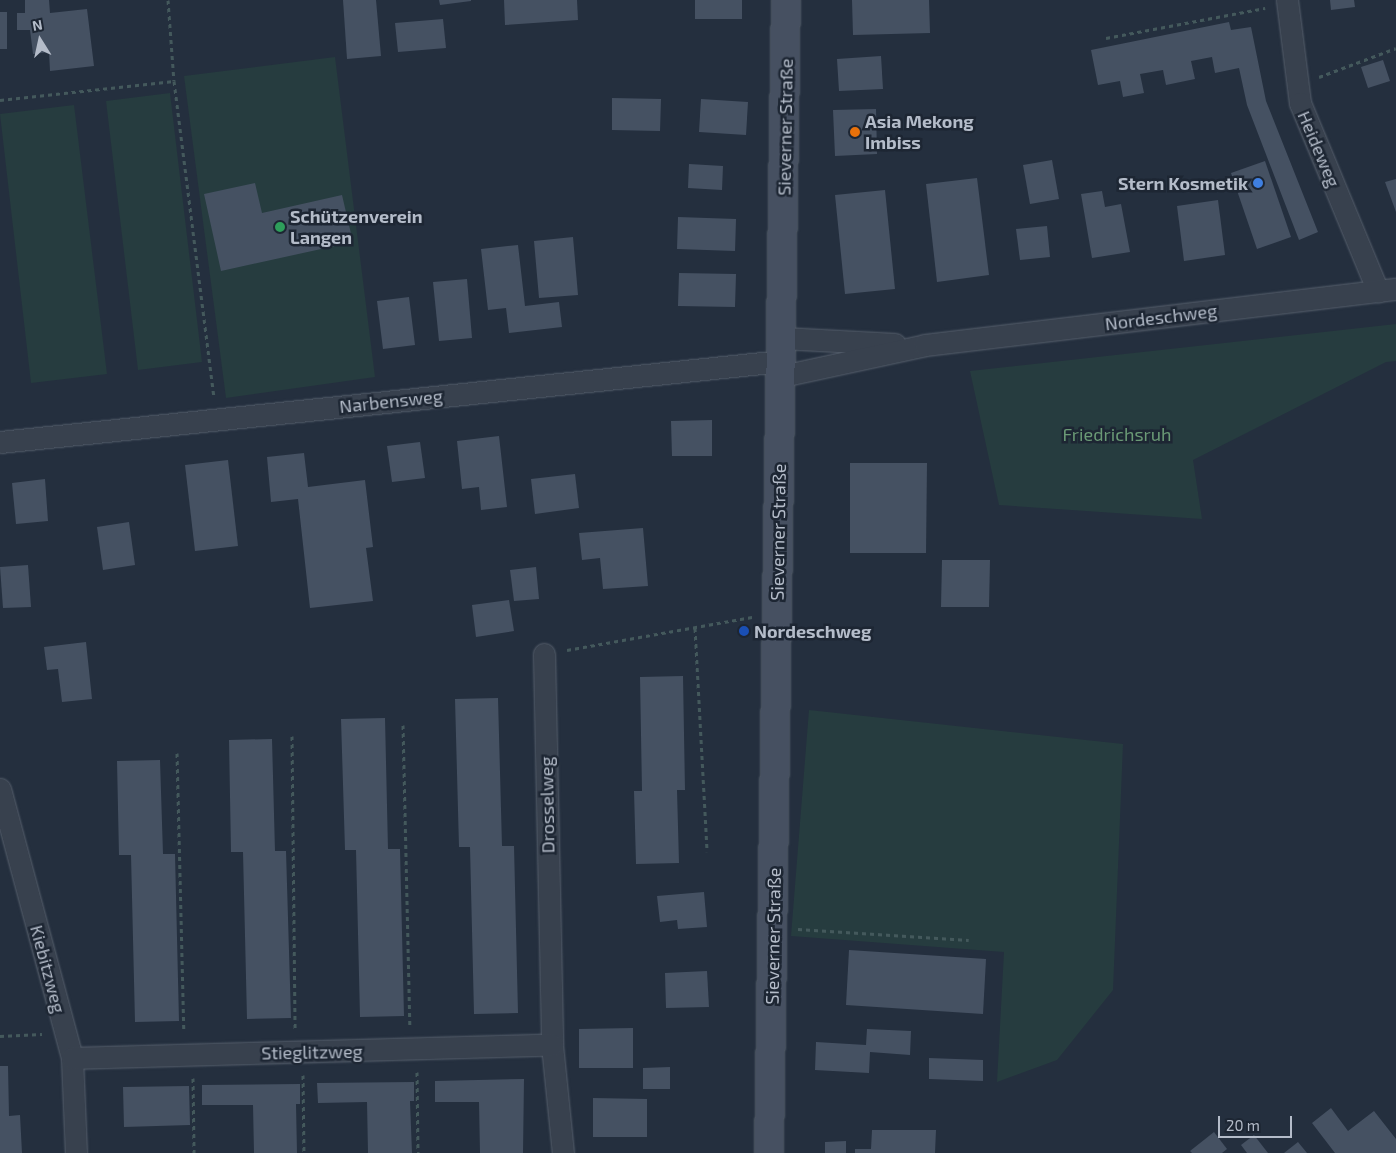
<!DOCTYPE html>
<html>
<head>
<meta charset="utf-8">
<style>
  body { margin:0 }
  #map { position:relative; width:1396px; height:1153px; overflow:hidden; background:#242f3e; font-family:"Exo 2",sans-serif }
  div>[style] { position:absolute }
  .green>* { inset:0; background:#263c3f }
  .building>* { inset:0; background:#455162 }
  .path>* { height:3px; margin-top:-1.5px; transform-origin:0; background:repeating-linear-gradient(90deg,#44595c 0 4px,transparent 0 8px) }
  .roads { filter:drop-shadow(0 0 1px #565f6c) drop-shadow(0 0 1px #565f6c) }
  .minor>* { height:21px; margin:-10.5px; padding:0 10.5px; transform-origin:10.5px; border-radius:10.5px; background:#38414e }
  .secondary>* { height:28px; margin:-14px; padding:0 14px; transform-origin:14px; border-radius:14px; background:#465061 }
  .dots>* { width:14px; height:14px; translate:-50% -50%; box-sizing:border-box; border:2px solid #1d2633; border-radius:50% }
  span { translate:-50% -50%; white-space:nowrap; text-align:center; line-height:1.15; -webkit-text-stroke:5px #1d2633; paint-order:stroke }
  .poi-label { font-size:18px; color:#b4bcc9; font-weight:700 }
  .left { translate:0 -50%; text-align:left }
  .right { translate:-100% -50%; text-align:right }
  .street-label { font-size:18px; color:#b4bcc9 }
  .park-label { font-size:18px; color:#6b9a76 }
  .north { position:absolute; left:15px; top:15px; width:50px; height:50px; -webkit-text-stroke:4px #1d2633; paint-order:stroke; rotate:350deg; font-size:14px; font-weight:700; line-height:20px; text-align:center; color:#b4bcc9 }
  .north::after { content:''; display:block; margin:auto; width:18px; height:22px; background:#b4bcc9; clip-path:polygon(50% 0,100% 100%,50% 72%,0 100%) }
  .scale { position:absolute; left:1218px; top:1116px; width:74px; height:22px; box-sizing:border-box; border:2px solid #b4bcc9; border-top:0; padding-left:6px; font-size:15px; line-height:18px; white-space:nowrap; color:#b4bcc9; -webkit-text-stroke:4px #1d2633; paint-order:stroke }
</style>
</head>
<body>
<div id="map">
  <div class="green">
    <i style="clip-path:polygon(335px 57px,375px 377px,226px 398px,184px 76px)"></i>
    <i style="clip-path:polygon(170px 93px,202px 362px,138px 370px,106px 101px)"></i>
    <i style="clip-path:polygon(74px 105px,107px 374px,31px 383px,0 114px)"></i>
    <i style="clip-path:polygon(1396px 324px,1396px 361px,1386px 362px,1193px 460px,1202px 519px,999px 505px,970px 371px)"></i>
    <i style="clip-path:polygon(809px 710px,1123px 744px,1113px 990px,1057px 1060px,997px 1082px,1004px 952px,791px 936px)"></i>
  </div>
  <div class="building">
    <i style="clip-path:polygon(25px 0,49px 0,50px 13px,87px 9px,94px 66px,50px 71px,49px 52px,33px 54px,30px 30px,17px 30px,17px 13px,25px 13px)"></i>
    <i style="clip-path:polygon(343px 0,376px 0,381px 56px,347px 59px)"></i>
    <i style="clip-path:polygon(439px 0,471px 0,471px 1px,440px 5px)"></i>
    <i style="clip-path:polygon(504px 0,577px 0,578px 20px,505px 25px)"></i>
    <i style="clip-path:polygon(695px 0,742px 0,742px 19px,695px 19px)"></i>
    <i style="clip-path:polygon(852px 0,929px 0,930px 33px,853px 35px)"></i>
    <i style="clip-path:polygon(1330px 0,1354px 0,1355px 7px,1331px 10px)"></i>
    <i style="clip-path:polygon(0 12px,7px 12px,7px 49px,0 49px)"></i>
    <i style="clip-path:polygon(443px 19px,446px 48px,398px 52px,395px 23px)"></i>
    <i style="clip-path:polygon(1229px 22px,1231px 30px,1251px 27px,1266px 101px,1318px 232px,1299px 240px,1247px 105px,1239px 68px,1215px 73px,1212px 57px,1191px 61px,1195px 79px,1166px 85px,1163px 70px,1140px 74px,1144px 93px,1123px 97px,1120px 81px,1098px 85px,1091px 50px)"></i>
    <i style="clip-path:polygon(881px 56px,883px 89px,839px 91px,837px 59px)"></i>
    <i style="clip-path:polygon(1383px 60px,1390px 81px,1368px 88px,1361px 67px)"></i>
    <i style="clip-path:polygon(612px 98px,661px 99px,660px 131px,612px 130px)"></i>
    <i style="clip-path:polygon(701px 99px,748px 102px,746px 135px,699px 132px)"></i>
    <i style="clip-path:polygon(876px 109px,877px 154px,835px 156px,833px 110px)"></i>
    <i style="clip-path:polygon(1052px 160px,1059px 199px,1030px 204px,1023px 165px)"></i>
    <i style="clip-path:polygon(1265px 161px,1291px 237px,1257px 249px,1231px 173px)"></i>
    <i style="clip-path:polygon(689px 164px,723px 166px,722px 190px,688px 188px)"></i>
    <i style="clip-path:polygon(977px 178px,989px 275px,937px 282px,926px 184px)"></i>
    <i style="clip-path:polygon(1396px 179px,1396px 212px,1385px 182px)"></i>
    <i style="clip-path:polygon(255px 183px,262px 213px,342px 195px,353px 242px,221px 271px,204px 194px)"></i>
    <i style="clip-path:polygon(885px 190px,895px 289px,845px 294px,835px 195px)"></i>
    <i style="clip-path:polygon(1102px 191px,1105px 207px,1121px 204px,1130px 252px,1092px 258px,1081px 194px)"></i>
    <i style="clip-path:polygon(1218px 200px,1225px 255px,1184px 261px,1177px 206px)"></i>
    <i style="clip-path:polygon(678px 217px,736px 219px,735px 251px,677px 249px)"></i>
    <i style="clip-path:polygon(1047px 226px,1050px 257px,1020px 260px,1016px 229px)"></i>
    <i style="clip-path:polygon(573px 237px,578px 295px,539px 298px,534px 241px)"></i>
    <i style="clip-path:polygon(518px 245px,525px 306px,559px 302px,562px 327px,509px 333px,506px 308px,488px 310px,481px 249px)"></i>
    <i style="clip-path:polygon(679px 273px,736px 274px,735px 307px,678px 306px)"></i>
    <i style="clip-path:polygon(467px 279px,472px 338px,439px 341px,433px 282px)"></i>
    <i style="clip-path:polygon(409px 297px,415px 345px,383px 349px,377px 301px)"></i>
    <i style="clip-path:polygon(712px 420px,712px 456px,672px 456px,671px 421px)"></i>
    <i style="clip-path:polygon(499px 436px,507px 507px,481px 510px,479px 487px,462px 489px,457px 441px)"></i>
    <i style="clip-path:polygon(420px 442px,425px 478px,392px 482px,387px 446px)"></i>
    <i style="clip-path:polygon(304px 453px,308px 487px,365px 480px,373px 547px,366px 548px,373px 601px,310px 608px,298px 499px,271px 502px,267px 457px)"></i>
    <i style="clip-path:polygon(228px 460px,238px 546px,195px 551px,185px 465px)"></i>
    <i style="clip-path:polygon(850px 463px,927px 463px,926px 553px,850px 553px)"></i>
    <i style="clip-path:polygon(575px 474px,579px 508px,535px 514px,531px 479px)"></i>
    <i style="clip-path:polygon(45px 479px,48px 521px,16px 524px,12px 483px)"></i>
    <i style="clip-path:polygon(129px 522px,135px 565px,103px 570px,97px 527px)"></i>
    <i style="clip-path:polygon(643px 528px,648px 586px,603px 589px,600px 558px,582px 560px,579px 533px)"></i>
    <i style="clip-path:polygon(942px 560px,990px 560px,989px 607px,941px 607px)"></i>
    <i style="clip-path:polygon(28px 565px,31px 607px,3px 608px,0 567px)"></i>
    <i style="clip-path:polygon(536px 567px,539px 599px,514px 601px,510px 570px)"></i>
    <i style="clip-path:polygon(509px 600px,514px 631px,476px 637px,472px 605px)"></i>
    <i style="clip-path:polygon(86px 642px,92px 699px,62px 702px,58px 669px,47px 670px,44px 647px)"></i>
    <i style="clip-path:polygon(683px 676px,685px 790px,677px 790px,679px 863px,636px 864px,634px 791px,642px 791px,640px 677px)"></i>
    <i style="clip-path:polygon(498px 698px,502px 846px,514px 846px,518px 1013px,474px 1014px,470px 847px,459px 847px,455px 699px)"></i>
    <i style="clip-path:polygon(385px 718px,388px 849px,400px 849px,404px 1016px,360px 1017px,356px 850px,345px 850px,341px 719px)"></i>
    <i style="clip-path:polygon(272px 739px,275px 851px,286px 851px,291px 1018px,247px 1019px,243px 852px,231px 852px,229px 740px)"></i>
    <i style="clip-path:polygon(160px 760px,163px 854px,175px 854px,179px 1021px,135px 1022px,131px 855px,119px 855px,117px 761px)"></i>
    <i style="clip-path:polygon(704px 892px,707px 927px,678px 929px,677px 920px,660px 922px,657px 896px)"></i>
    <i style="clip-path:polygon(849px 950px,986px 959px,983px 1014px,846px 1005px)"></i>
    <i style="clip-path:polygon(707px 971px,709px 1007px,666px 1008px,665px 973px)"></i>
    <i style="clip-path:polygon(633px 1028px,633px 1068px,579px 1068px,579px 1029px)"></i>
    <i style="clip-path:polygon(867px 1029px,911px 1031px,910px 1055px,870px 1052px,869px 1073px,815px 1070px,816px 1042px,866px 1045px)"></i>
    <i style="clip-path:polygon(929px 1058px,983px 1060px,983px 1081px,929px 1079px)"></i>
    <i style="clip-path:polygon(0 1066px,8px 1066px,9px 1116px,20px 1115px,22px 1153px,0 1153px)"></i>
    <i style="clip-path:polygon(670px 1067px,670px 1089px,643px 1089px,643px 1068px)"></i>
    <i style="clip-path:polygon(524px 1079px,523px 1153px,480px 1153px,479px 1102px,435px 1102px,435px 1081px)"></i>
    <i style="clip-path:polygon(414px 1082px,414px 1101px,410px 1101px,412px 1153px,368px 1153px,367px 1102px,318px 1103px,317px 1083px)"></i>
    <i style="clip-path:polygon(300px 1084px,300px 1104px,296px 1104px,297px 1153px,254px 1153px,253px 1105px,202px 1105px,202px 1085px)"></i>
    <i style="clip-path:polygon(189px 1086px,190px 1125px,124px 1127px,123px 1087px)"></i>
    <i style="clip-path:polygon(593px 1098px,647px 1099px,647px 1137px,593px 1137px)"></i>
    <i style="clip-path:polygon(1331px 1108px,1348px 1131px,1374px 1111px,1396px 1139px,1396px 1153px,1335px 1153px,1312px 1123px)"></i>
    <i style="clip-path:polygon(872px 1130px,936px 1130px,935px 1153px,855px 1153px,855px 1149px,871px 1149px)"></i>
    <i style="clip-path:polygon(1214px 1132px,1227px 1149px,1222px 1153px,1192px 1153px,1190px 1151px)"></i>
    <i style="clip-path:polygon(1254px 1135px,1268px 1153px,1247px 1153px,1241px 1145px)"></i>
    <i style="clip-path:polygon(846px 1141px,846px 1153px,825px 1153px,825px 1142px)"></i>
    <i style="clip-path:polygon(1298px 1142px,1307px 1153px,1284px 1153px)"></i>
  </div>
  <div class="path">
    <i style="left:168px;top:0;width:81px;rotate:85.8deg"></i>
    <i style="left:174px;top:81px;width:318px;rotate:82.8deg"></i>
    <i style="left:1106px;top:38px;width:162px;rotate:-10.7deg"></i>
    <i style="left:1319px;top:77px;width:82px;rotate:-20.6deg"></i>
    <i style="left:0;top:100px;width:175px;rotate:-6.2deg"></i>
    <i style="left:695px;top:628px;width:224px;rotate:86.9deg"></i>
    <i style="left:567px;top:650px;width:188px;rotate:-10.1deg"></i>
    <i style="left:403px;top:725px;width:301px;rotate:88.7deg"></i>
    <i style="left:292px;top:736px;width:294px;rotate:89.4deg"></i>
    <i style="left:177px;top:753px;width:279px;rotate:88.6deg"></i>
    <i style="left:798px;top:929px;width:171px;rotate:3.7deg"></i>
    <i style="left:0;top:1036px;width:42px;rotate:-2.7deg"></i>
    <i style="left:417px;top:1072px;width:81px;rotate:89.3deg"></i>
    <i style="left:303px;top:1075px;width:78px;rotate:89.3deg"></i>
    <i style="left:193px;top:1078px;width:75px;rotate:89.2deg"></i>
  </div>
  <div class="roads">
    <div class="minor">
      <i style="left:1287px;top:0;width:104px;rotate:82.8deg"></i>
      <i style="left:1300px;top:103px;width:204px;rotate:67.5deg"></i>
      <i style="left:782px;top:338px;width:113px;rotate:3deg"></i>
      <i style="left:782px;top:376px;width:146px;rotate:-12.2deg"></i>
      <i style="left:925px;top:345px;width:474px;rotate:-6.8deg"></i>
      <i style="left:0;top:442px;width:785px;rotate:-5.92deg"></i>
      <i style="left:544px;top:654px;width:391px;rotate:88.8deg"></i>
      <i style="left:552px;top:1045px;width:109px;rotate:84.2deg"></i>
      <i style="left:0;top:789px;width:278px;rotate:75deg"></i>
      <i style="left:72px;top:1058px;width:95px;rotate:87.6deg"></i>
      <i style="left:72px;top:1058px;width:480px;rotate:-1.6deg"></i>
    </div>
    <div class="secondary">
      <i style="left:769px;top:1153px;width:1153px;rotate:-89.16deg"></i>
    </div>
  </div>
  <div class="dots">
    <i style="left:855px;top:132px;background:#e8710a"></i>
    <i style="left:1258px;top:183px;background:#3f7fe0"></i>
    <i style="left:280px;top:227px;background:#2e9e5b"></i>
    <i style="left:744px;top:631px;background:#1a4fb4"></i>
  </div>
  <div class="poi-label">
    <span class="left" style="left:865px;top:132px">Asia Mekong<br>Imbiss</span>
    <span class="right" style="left:1248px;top:183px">Stern Kosmetik</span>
    <span class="left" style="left:290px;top:227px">Schützenverein<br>Langen</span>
    <span class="left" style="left:754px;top:631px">Nordeschweg</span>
  </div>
  <div class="street-label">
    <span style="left:785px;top:127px;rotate:-89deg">Sieverner Straße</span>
    <span style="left:1319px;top:149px;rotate:67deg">Heideweg</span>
    <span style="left:1161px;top:317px;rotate:-7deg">Nordeschweg</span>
    <span style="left:391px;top:401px;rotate:-6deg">Narbensweg</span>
    <span style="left:778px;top:532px;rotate:-89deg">Sieverner Straße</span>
    <span style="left:547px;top:805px;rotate:-91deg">Drosselweg</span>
    <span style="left:773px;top:936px;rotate:-89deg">Sieverner Straße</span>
    <span style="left:48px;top:969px;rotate:75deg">Kiebitzweg</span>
    <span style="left:312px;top:1052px;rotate:-1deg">Stieglitzweg</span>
  </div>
  <div class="park-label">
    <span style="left:1117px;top:434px">Friedrichsruh</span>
  </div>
  <div class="north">N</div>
  <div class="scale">20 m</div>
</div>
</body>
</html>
